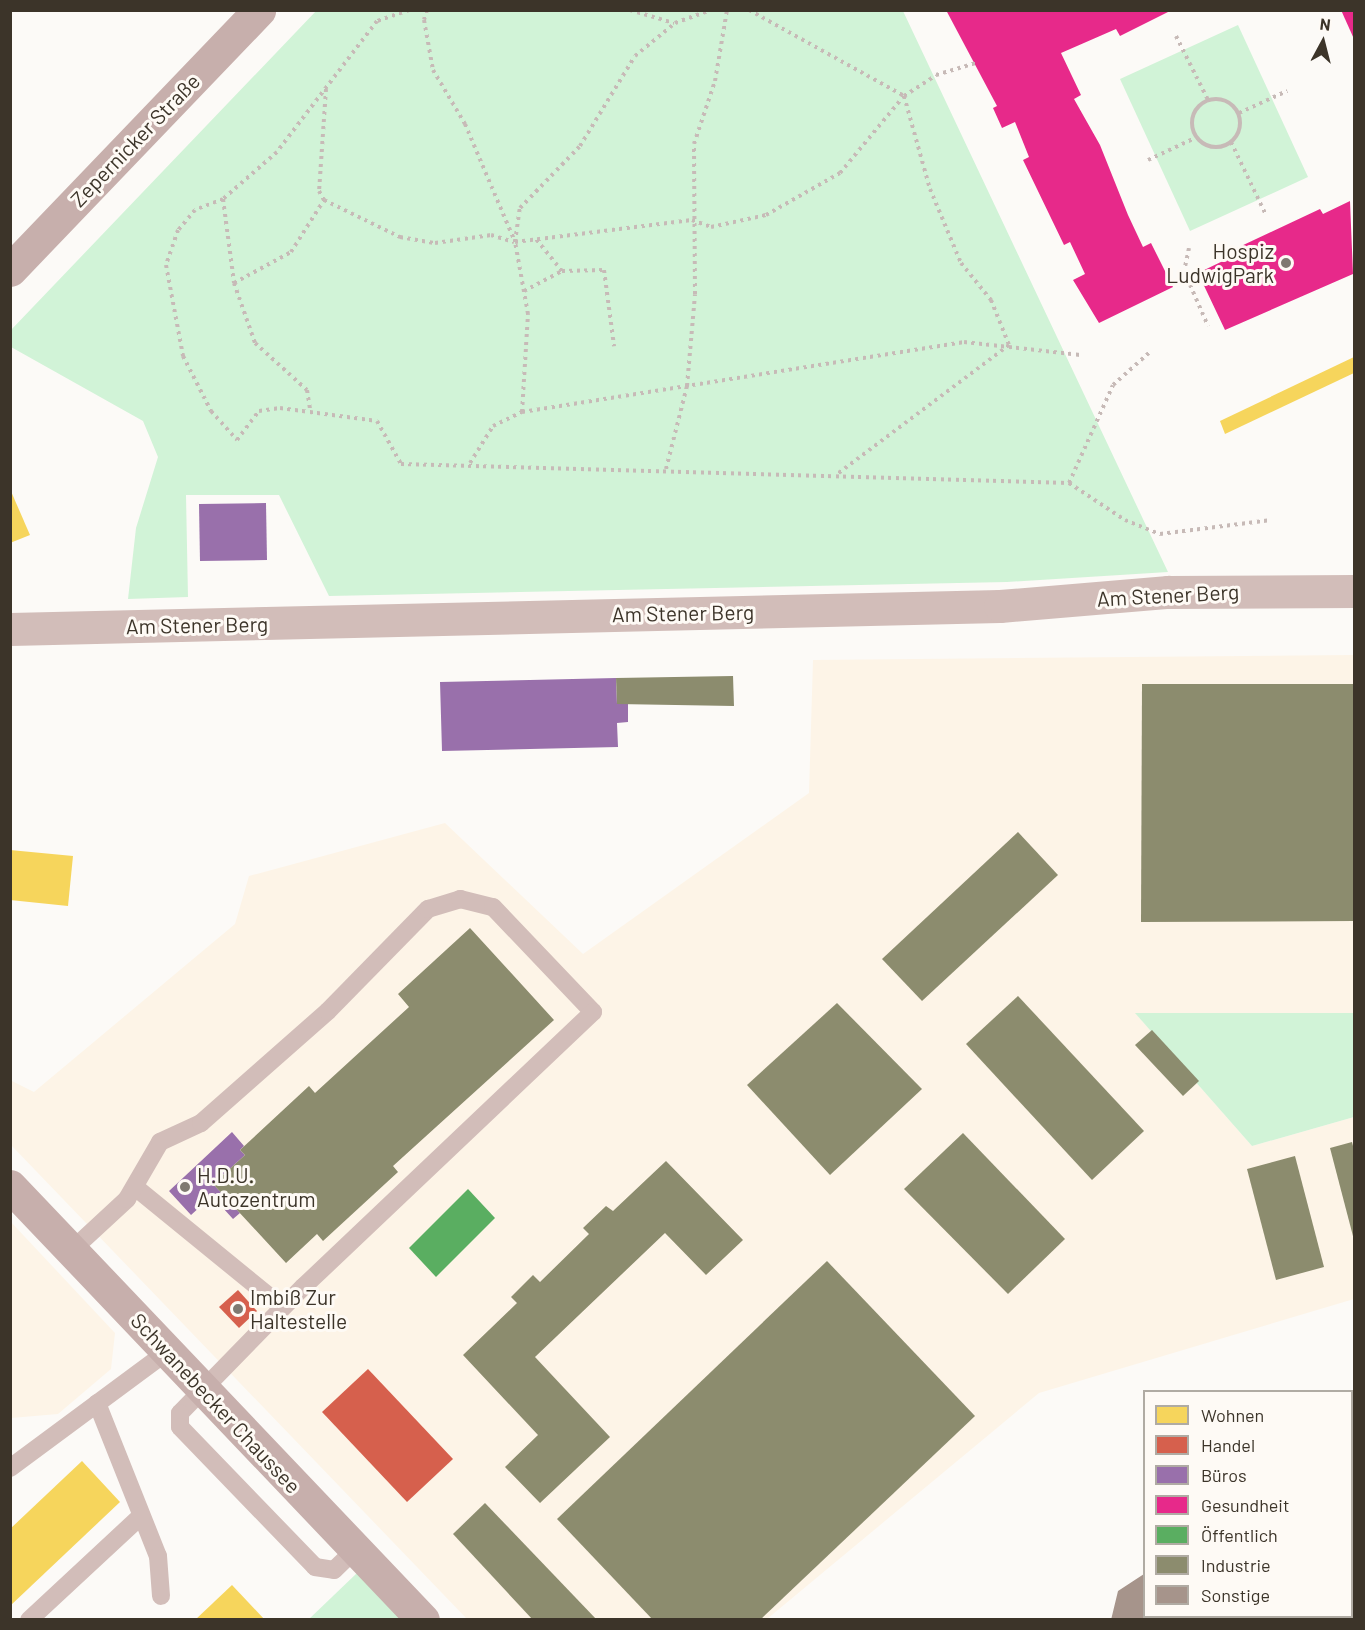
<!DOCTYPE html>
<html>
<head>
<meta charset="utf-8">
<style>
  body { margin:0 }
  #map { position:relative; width:1365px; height:1630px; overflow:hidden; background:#fcfaf7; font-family:Barlow,sans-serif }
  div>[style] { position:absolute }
  .built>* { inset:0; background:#fdf4e7 }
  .green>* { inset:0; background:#d1f3d7 }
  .homes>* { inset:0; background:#f6d55c }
  .shops>* { inset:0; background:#d6604d }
  .offices>* { inset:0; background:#9970ab }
  .health>* { inset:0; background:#e7298a }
  .public>* { inset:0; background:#5aae61 }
  .industry>* { inset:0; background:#8c8c6e }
  .building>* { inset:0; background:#a6948b }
  .path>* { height:4px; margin-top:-2px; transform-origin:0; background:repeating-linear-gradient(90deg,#c7bab7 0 3px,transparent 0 7.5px) }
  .path>.ring { margin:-2px; padding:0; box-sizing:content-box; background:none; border:4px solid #c7bab7; border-radius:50% }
  .service>* { height:18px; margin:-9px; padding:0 9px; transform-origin:9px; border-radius:9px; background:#d2bdb9 }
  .tertiary>* { height:33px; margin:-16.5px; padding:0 16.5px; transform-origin:16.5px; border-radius:16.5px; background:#d2bdb9 }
  .secondary>* { height:33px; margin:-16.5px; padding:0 16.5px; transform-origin:16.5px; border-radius:16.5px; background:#c7afac }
  .dots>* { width:16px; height:16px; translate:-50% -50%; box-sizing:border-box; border:3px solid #fefaf5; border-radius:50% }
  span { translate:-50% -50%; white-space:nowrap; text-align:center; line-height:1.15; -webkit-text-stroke:6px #fefaf5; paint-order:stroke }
  .street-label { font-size:21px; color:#3c3429 }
  .poi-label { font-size:21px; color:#3c3429 }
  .right { translate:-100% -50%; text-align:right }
  .left { translate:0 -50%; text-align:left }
  .frame { position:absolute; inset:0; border:12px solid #3c3429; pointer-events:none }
  .legend { position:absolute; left:1143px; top:1390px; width:210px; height:228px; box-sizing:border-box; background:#fefaf5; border:2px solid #b0aba3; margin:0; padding:8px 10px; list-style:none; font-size:18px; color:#3c3429 }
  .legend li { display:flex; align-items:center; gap:12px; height:30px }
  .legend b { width:30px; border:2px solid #b0aba3 }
  .north { position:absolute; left:1293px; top:12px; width:60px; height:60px; -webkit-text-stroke:4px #fefaf5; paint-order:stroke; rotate:7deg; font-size:16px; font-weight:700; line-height:24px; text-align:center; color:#3c3429 }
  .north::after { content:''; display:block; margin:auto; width:21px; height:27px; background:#3c3429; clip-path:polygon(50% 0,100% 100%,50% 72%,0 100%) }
</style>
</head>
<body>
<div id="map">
  <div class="built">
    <i style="clip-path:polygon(1354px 655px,1354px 1013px,1136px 1014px,1252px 1146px,1354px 1117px,1354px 1299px,1039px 1393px,767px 1619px,467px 1619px,11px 1145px,10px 1080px,34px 1092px,235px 924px,249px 876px,445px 823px,583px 954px,809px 793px,813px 660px)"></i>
    <i style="clip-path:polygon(10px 1221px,115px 1333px,111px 1369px,58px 1414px,11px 1418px)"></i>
  </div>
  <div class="green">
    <i style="clip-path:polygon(317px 10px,903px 11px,1168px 572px,1007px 582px,329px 596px,279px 495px,186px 495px,188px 597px,128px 599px,136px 528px,158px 457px,143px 421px,11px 347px,11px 330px)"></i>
    <i style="clip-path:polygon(1238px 25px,1308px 177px,1190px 231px,1120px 79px)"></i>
    <i style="clip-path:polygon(1135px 1013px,1354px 1013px,1354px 1117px,1252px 1146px)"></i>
    <i style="clip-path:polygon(357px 1573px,402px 1620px,308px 1620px)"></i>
  </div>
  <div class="homes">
    <i style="clip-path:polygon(1354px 357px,1354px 373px,1225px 434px,1220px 421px)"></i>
    <i style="clip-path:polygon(10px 489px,30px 535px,10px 543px)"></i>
    <i style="clip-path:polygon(10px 850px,73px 856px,68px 906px,10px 900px)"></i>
    <i style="clip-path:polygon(82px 1461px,120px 1502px,10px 1606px,10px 1529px)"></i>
    <i style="clip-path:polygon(232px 1585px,265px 1620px,195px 1620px)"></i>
  </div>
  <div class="shops">
    <i style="clip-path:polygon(238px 1290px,257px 1311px,239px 1328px,219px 1307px)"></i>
    <i style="clip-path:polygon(368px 1369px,453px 1459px,407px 1502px,322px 1412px)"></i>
  </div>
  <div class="offices">
    <i style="clip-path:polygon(266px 503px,267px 560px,200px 561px,199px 504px)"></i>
    <i style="clip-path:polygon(616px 678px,617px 704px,628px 704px,628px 722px,617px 723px,618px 747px,442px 751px,440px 682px)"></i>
    <i style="clip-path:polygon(232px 1132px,244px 1146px,240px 1150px,245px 1155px,213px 1184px,240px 1213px,233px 1219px,212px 1196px,191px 1215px,169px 1191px)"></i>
  </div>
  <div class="health">
    <i style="clip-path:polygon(946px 10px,1172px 10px,1120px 36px,1116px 29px,1061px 53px,1081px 95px,1074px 99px,1100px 145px,1128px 215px,1143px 247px,1151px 243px,1173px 287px,1099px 323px,1073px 280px,1085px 274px,1070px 242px,1064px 245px,1023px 160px,1029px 157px,1015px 122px,1002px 128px,993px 108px,997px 106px)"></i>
    <i style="clip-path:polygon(1341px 10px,1354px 10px,1354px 39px)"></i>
    <i style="clip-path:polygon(1350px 201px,1353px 274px,1225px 330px,1198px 273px,1225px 260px,1222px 255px,1320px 209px,1323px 214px)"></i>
  </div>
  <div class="public">
    <i style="clip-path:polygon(468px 1189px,495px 1218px,436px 1277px,409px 1248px)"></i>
  </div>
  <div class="industry">
    <i style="clip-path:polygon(733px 676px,734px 706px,617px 704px,616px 678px)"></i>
    <i style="clip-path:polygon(1142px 684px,1354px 684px,1354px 921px,1141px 922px)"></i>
    <i style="clip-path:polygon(1018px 832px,1058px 875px,922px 1001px,882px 959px)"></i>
    <i style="clip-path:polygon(470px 928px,554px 1020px,393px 1166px,398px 1172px,323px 1241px,317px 1234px,286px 1263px,213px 1184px,245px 1155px,240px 1150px,309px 1086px,315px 1093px,409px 1007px,398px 994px)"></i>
    <i style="clip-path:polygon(1018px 996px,1144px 1131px,1092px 1180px,966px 1044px)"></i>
    <i style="clip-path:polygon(837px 1003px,922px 1089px,830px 1175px,747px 1085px)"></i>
    <i style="clip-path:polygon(1152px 1030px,1199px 1081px,1183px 1096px,1135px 1045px)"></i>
    <i style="clip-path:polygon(963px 1133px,1065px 1239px,1008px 1294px,904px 1189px)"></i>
    <i style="clip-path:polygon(1352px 1142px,1354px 1150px,1354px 1240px,1330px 1148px)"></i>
    <i style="clip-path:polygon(1295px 1156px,1324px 1267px,1276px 1280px,1247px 1169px)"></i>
    <i style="clip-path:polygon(666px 1161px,743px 1240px,706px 1275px,665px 1233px,535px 1357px,610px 1437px,540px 1503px,505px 1467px,538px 1435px,463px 1355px,517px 1303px,511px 1297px,533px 1275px,540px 1282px,589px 1234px,583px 1228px,606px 1206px,613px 1211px)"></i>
    <i style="clip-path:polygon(827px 1261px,975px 1416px,760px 1620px,653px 1620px,557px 1519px)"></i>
    <i style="clip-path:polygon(1352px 1433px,1354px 1620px,1304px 1620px,1352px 1616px)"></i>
    <i style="clip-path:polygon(485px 1503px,597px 1620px,533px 1620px,453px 1534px)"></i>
  </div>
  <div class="building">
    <i style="clip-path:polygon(1144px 1574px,1144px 1616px,1193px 1620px,1111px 1620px,1118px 1591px)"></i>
  </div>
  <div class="path">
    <i style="left:409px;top:10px;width:34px;rotate:161deg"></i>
    <i style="left:377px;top:21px;width:165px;rotate:127.4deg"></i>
    <i style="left:277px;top:152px;width:72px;rotate:139deg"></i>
    <i style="left:223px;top:199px;width:30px;rotate:159deg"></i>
    <i style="left:195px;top:210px;width:26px;rotate:130deg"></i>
    <i style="left:178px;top:230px;width:37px;rotate:109deg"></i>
    <i style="left:166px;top:265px;width:93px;rotate:79.4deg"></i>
    <i style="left:183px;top:356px;width:62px;rotate:63deg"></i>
    <i style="left:211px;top:411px;width:39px;rotate:48deg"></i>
    <i style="left:237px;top:440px;width:36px;rotate:-53deg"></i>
    <i style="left:259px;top:411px;width:21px;rotate:-8deg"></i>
    <i style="left:280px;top:408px;width:98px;rotate:7.6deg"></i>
    <i style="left:377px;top:421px;width:49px;rotate:60.8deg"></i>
    <i style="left:401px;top:464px;width:668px;rotate:1.63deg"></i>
    <i style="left:1069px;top:483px;width:107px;rotate:-65.8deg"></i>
    <i style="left:1113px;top:385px;width:51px;rotate:-41.8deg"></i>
    <i style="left:427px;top:10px;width:10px;rotate:107deg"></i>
    <i style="left:424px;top:20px;width:51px;rotate:79.8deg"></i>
    <i style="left:433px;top:70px;width:63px;rotate:59.3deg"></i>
    <i style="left:465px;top:124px;width:128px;rotate:67deg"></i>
    <i style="left:515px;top:242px;width:178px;rotate:-7.1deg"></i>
    <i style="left:692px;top:220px;width:20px;rotate:20deg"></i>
    <i style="left:711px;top:227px;width:56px;rotate:-12.3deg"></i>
    <i style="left:766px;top:215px;width:85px;rotate:-29.6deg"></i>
    <i style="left:840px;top:173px;width:100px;rotate:-50.3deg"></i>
    <i style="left:904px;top:96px;width:38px;rotate:-33deg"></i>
    <i style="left:936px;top:75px;width:42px;rotate:-16.7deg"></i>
    <i style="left:630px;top:10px;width:46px;rotate:16.5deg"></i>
    <i style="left:749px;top:10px;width:177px;rotate:29deg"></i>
    <i style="left:904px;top:96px;width:97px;rotate:74.4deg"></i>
    <i style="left:930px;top:189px;width:80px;rotate:67.3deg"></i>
    <i style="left:961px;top:263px;width:48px;rotate:51deg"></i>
    <i style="left:991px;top:300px;width:48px;rotate:68.2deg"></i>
    <i style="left:1009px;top:345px;width:215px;rotate:143.1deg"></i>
    <i style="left:1176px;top:36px;width:72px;rotate:63.4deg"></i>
    <i style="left:326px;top:89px;width:102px;rotate:93.9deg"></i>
    <i style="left:319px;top:191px;width:10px;rotate:61deg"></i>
    <i style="left:324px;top:200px;width:85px;rotate:26deg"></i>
    <i style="left:400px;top:237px;width:36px;rotate:10deg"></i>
    <i style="left:435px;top:243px;width:57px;rotate:-8.1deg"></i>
    <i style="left:491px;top:235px;width:24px;rotate:17deg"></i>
    <i class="ring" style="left:1192px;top:99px;width:44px;height:44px"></i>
    <i style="left:1239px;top:113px;width:53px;rotate:-24.6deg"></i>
    <i style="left:1231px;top:142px;width:79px;rotate:64.4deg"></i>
    <i style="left:1148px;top:160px;width:54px;rotate:-25.1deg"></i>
    <i style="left:223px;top:199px;width:85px;rotate:82.5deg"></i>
    <i style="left:234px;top:283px;width:64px;rotate:70.7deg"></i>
    <i style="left:255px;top:343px;width:70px;rotate:42.1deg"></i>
    <i style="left:307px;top:390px;width:20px;rotate:81deg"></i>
    <i style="left:1189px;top:248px;width:24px;rotate:102deg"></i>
    <i style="left:1184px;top:271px;width:60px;rotate:66.4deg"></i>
    <i style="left:562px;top:271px;width:42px;rotate:-1.4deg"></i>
    <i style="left:604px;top:270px;width:77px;rotate:82.5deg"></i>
    <i style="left:234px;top:283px;width:65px;rotate:-28.5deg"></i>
    <i style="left:291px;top:252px;width:62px;rotate:-57.6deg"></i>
    <i style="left:524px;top:291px;width:43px;rotate:-27.8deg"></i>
    <i style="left:562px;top:271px;width:41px;rotate:-129.1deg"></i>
    <i style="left:522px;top:412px;width:98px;rotate:-86.5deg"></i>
    <i style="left:528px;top:314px;width:73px;rotate:-100.2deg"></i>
    <i style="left:515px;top:242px;width:34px;rotate:-82deg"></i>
    <i style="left:520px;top:208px;width:86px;rotate:-45.9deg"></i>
    <i style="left:580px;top:146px;width:105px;rotate:-58.6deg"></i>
    <i style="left:635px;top:56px;width:52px;rotate:-39.5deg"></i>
    <i style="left:675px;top:23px;width:38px;rotate:-20deg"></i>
    <i style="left:470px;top:463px;width:44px;rotate:-58.1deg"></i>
    <i style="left:493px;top:426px;width:32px;rotate:-26deg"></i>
    <i style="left:522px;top:412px;width:448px;rotate:-9deg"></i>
    <i style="left:964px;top:342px;width:117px;rotate:6.4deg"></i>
    <i style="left:666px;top:469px;width:86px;rotate:-75.8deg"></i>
    <i style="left:687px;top:386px;width:92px;rotate:-85deg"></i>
    <i style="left:695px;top:294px;width:150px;rotate:-90.4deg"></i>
    <i style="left:694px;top:144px;width:66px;rotate:-71.6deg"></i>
    <i style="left:715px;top:81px;width:72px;rotate:-80.4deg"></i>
    <i style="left:1069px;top:483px;width:67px;rotate:33.5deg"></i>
    <i style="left:1125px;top:520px;width:38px;rotate:22deg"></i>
    <i style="left:1160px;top:534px;width:112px;rotate:-7.2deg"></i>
  </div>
  <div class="service">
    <i style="left:135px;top:1187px;width:190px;rotate:39.2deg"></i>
    <i style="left:72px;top:1250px;width:75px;rotate:-42.8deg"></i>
    <i style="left:127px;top:1199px;width:66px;rotate:-59.9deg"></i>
    <i style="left:160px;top:1142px;width:45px;rotate:-24.9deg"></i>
    <i style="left:201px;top:1123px;width:169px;rotate:-41.4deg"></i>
    <i style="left:328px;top:1011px;width:143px;rotate:-45.6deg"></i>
    <i style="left:428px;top:909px;width:34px;rotate:-17deg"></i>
    <i style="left:460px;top:899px;width:34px;rotate:14deg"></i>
    <i style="left:493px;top:907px;width:145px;rotate:46.4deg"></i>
    <i style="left:593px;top:1012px;width:400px;rotate:136.5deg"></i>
    <i style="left:303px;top:1287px;width:176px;rotate:134.3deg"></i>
    <i style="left:180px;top:1413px;width:14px;rotate:90deg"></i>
    <i style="left:180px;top:1427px;width:194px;rotate:46deg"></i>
    <i style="left:315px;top:1567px;width:19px;rotate:9deg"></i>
    <i style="left:334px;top:1570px;width:29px;rotate:-44deg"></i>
    <i style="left:97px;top:1403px;width:165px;rotate:68.3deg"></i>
    <i style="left:158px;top:1556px;width:40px;rotate:85.7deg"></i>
    <i style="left:10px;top:1468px;width:197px;rotate:-36.5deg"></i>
    <i style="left:29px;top:1620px;width:153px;rotate:-42.9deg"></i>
  </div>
  <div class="tertiary">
    <i style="left:10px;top:629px;width:990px;rotate:-1.33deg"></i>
    <i style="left:1000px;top:606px;width:169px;rotate:-4.8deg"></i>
    <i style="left:1168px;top:592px;width:186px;rotate:-0.3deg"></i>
  </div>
  <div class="secondary">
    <i style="left:10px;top:270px;width:360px;rotate:-46.2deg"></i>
    <i style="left:10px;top:1186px;width:599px;rotate:46.42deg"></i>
  </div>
  <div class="dots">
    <i style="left:1286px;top:263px;background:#7f7971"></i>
    <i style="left:185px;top:1187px;background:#7f7971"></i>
    <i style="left:238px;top:1309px;background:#7f7971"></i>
  </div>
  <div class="street-label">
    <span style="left:135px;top:140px;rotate:-46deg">Zepernicker Straße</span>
    <span style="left:1168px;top:595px;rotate:-3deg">Am Stener Berg</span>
    <span style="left:683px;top:613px;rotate:-1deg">Am Stener Berg</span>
    <span style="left:197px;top:625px;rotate:-1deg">Am Stener Berg</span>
    <span style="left:216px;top:1403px;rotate:47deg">Schwanebecker Chaussee</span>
  </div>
  <div class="poi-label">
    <span class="right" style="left:1274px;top:263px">Hospiz<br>LudwigPark</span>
    <span class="left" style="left:197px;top:1187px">H.D.U.<br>Autozentrum</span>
    <span class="left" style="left:250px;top:1309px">Imbiß Zur<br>Haltestelle</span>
  </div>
  <div class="frame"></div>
  <ul class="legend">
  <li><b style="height:16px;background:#f6d55c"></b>Wohnen</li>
  <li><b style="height:16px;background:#d6604d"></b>Handel</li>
  <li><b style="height:16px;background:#9970ab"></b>Büros</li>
  <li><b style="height:16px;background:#e7298a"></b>Gesundheit</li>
  <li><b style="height:16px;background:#5aae61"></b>Öffentlich</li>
  <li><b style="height:16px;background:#8c8c6e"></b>Industrie</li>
  <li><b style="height:16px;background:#a6948b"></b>Sonstige</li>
  </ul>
  <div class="north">N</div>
</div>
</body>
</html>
